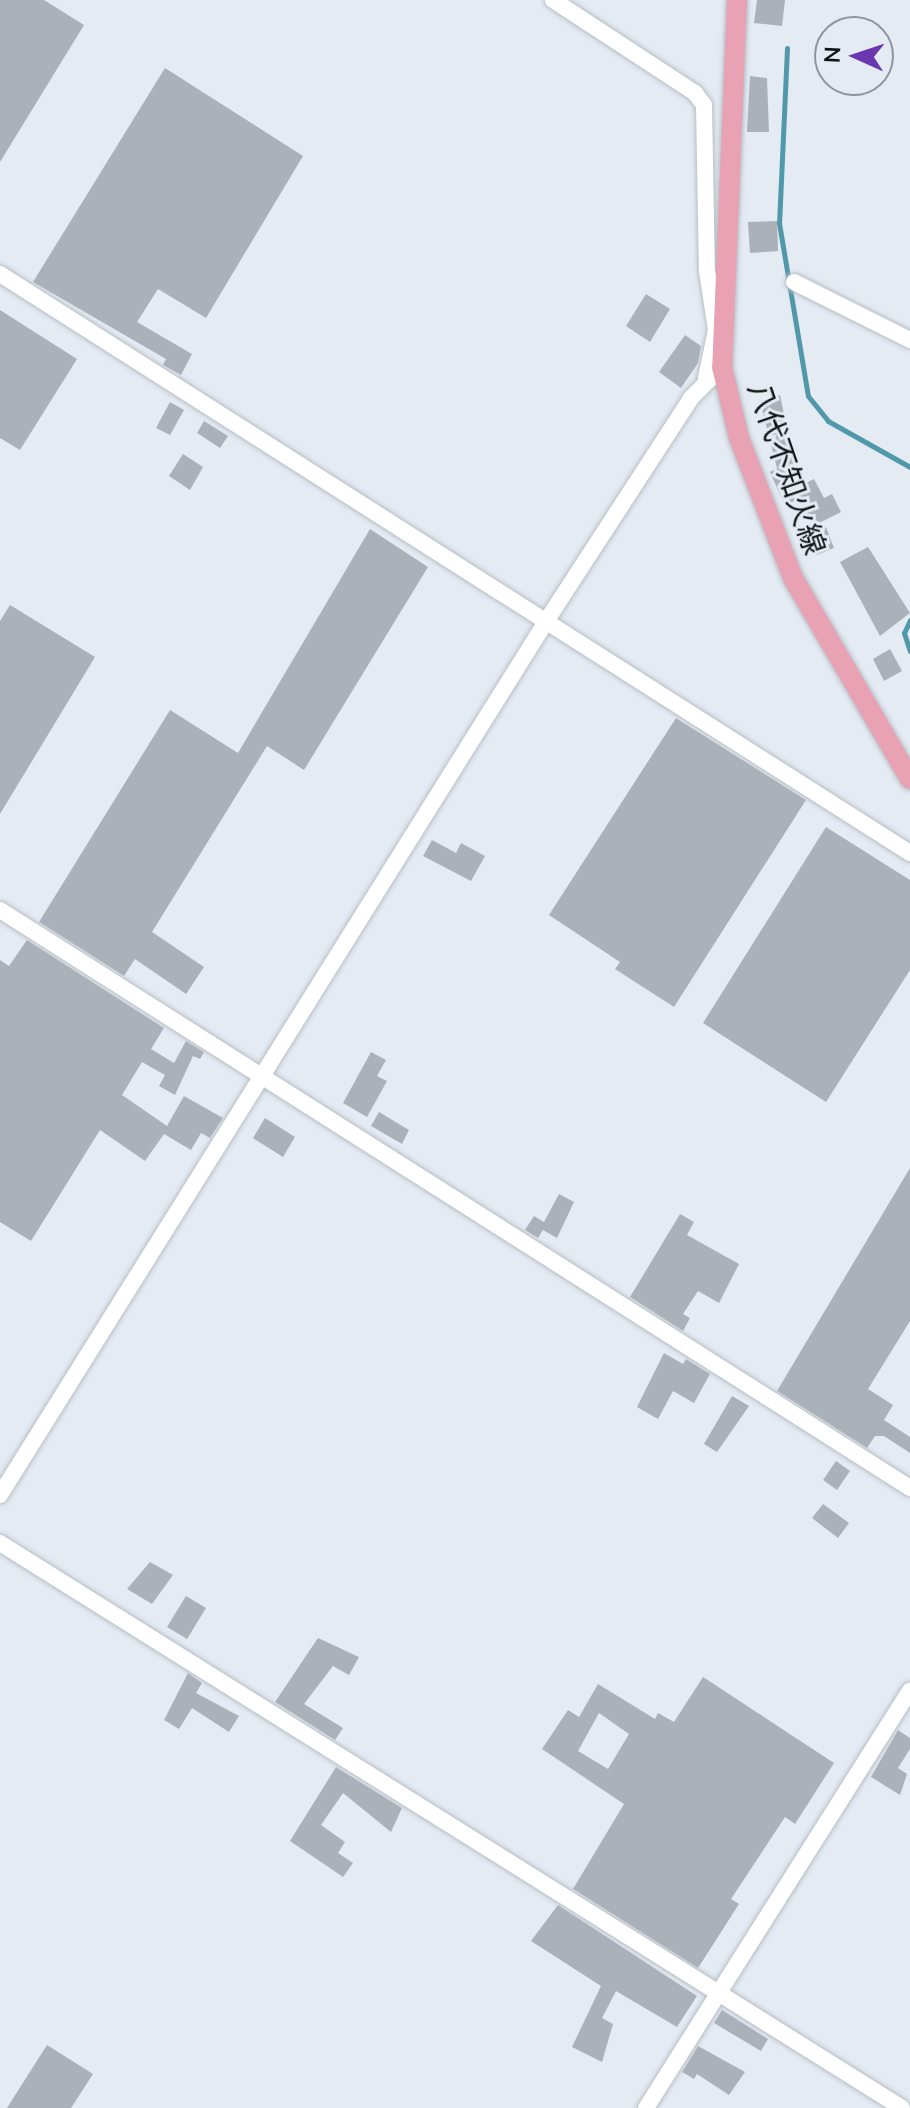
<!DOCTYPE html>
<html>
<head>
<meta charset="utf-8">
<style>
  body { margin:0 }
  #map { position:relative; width:910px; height:2108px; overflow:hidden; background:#e4ebf3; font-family:Mulish,"Noto Sans JP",sans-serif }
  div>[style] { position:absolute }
  .stream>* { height:5px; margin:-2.5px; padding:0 2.5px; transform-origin:2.5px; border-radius:2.5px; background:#5199aa }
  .building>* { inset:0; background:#aab1b8 }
  .roads { filter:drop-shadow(0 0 2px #b7bec5) drop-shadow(0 0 2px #b7bec5) }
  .minor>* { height:16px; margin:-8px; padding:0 8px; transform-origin:8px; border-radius:8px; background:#fff }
  .major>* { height:20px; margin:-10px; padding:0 10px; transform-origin:10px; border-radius:10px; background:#e9a1b4 }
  span { translate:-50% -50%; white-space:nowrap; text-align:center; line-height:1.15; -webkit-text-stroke:6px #e4ebf3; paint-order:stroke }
  .street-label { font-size:30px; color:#111416 }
  .north { position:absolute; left:814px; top:16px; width:80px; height:80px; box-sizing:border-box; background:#e4ebf3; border:2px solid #90959b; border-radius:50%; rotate:273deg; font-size:22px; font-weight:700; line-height:32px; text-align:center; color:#111416 }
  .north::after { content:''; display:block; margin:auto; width:28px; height:36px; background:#6a37ae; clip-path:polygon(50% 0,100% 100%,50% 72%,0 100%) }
</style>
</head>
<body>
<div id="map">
  <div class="stream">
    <i style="left:787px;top:48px;width:175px;rotate:92.6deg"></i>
    <i style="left:779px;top:223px;width:175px;rotate:80.5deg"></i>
    <i style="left:808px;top:396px;width:32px;rotate:51deg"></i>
    <i style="left:828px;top:421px;width:94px;rotate:29.3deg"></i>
    <i style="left:910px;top:620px;width:14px;rotate:115deg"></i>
    <i style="left:904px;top:633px;width:19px;rotate:72deg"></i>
  </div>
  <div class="building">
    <i style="clip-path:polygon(0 0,44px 0,84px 25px,0 162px)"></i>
    <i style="clip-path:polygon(757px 0,785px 0,782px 26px,754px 23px)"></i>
    <i style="clip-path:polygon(165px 68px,303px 156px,206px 318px,158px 289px,137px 322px,192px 354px,181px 375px,163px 365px,166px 359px,33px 282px)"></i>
    <i style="clip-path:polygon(750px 76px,767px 78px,769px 132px,747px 132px)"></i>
    <i style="clip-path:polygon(777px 221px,778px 251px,750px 253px,748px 222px)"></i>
    <i style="clip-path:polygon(646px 294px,670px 309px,650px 342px,626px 326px)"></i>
    <i style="clip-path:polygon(0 310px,77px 359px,20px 450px,0 438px)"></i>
    <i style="clip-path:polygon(685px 335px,701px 346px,698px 363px,681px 388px,659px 372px)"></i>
    <i style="clip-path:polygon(780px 395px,799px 486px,814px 479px,824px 498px,832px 494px,841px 512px,813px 526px,800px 498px,785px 506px,770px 472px,777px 468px,760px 401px)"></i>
    <i style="clip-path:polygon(170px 402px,184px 410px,170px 435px,156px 428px)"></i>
    <i style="clip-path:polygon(204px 421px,228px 436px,220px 448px,197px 433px)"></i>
    <i style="clip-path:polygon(183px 454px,203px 467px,190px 490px,169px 476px)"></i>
    <i style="clip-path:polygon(826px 527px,834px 548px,814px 556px,806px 535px)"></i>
    <i style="clip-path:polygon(370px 529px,428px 567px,304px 770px,267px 746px,152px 932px,204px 967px,186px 994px,135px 959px,124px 976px,39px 922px,170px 710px,238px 753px)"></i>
    <i style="clip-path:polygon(868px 547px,910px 613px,880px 636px,840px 562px)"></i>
    <i style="clip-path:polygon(10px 605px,95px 657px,0 814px,0 621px)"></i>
    <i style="clip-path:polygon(890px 649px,902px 671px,884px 681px,873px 659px)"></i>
    <i style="clip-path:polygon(676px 718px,806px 800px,674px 1007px,615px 969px,620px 962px,549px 915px)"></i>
    <i style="clip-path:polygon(826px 827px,910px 880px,910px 970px,826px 1102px,703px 1023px)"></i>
    <i style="clip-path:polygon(432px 840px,456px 853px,461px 843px,485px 856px,471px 881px,423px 856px)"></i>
    <i style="clip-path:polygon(27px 940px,164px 1028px,151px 1049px,174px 1063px,186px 1041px,204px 1052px,200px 1059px,193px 1056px,175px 1095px,159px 1086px,165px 1075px,142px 1062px,122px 1095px,167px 1126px,184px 1096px,223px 1118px,210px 1138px,201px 1133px,191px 1150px,164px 1134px,145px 1161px,100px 1130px,31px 1241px,0 1222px,0 960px,9px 966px)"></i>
    <i style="clip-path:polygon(371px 1052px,386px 1060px,377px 1076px,387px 1081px,367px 1117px,343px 1103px)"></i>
    <i style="clip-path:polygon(379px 1112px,409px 1130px,402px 1144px,371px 1126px)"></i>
    <i style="clip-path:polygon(265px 1118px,295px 1137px,283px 1157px,253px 1138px)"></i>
    <i style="clip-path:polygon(910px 1168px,910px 1321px,868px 1389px,893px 1405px,884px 1420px,910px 1437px,910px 1453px,884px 1436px,875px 1436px,867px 1448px,777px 1391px)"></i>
    <i style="clip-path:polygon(559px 1194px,574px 1202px,557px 1238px,543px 1230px,538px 1238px,525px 1230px,534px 1216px,544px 1222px)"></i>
    <i style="clip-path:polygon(680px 1214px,694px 1222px,687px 1235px,739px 1264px,719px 1303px,698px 1291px,683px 1314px,690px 1318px,683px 1331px,630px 1297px)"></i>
    <i style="clip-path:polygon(664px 1353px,683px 1364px,686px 1359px,710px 1374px,694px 1403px,673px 1391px,658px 1419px,637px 1407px)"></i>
    <i style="clip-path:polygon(732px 1396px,749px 1406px,717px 1452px,704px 1444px)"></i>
    <i style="clip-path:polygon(836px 1461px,850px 1471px,837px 1490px,823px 1480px)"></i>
    <i style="clip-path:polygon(823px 1504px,849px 1523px,838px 1538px,812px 1518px)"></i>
    <i style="clip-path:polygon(150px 1562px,173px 1575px,152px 1604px,127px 1589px)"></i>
    <i style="clip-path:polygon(186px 1596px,206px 1608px,187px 1639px,167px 1627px)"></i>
    <i style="clip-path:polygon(318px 1638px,359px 1657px,349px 1675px,333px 1666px,304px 1704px,343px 1728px,335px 1740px,275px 1702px)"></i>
    <i style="clip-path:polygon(188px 1673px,202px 1683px,196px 1693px,239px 1716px,229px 1732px,192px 1708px,179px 1729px,164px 1720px)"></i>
    <i style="clip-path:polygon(evenodd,703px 1677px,834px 1763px,795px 1824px,785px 1817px,731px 1899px,739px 1904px,698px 1968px,573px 1889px,624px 1804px,542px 1749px,568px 1710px,579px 1717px,598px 1684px,655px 1719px,658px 1713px,674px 1722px,703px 1677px,599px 1713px,629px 1734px,608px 1769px,578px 1751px,599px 1713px)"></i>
    <i style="clip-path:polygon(898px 1730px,910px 1738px,910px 1749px,898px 1768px,907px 1774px,900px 1795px,871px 1777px)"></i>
    <i style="clip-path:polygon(336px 1767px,402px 1808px,391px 1832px,343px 1793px,321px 1825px,345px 1842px,338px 1853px,353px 1863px,343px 1877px,290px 1841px)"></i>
    <i style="clip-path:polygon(558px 1905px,697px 1996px,677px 2027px,616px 1991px,602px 2018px,613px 2024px,602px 2062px,572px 2047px,601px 1986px,531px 1941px)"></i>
    <i style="clip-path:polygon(722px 2010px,768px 2039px,761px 2051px,714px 2023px)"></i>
    <i style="clip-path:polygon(47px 2045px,93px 2074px,71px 2108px,7px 2108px)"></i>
    <i style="clip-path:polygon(698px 2046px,745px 2072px,729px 2095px,697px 2074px,694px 2079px,682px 2072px)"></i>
  </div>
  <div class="roads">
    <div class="minor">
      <i style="left:553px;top:0;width:170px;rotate:33.2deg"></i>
      <i style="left:695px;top:93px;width:15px;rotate:53deg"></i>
      <i style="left:704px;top:105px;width:166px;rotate:89deg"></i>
      <i style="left:707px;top:271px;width:60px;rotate:81.3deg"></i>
      <i style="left:716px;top:330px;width:49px;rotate:101.8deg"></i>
      <i style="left:0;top:274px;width:1079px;rotate:32.47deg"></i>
      <i style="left:794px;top:282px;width:130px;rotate:26.6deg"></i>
      <i style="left:0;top:910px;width:1078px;rotate:32.42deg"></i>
      <i style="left:0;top:1495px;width:1032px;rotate:-57.99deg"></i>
      <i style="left:547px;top:620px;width:265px;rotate:-57deg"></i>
      <i style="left:691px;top:398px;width:44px;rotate:-45deg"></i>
      <i style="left:0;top:1543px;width:1064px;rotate:32.06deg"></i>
      <i style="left:646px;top:2108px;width:494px;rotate:-57.7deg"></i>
    </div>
    <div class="major">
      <i style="left:737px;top:0;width:367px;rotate:92.3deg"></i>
      <i style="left:722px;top:367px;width:73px;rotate:76.5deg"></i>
      <i style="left:739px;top:438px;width:150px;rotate:68.9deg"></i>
      <i style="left:793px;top:578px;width:233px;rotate:59.8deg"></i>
    </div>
  </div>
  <div class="street-label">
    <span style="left:787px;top:468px;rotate:71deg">八代不知火線</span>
  </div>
  <div class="north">N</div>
</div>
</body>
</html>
